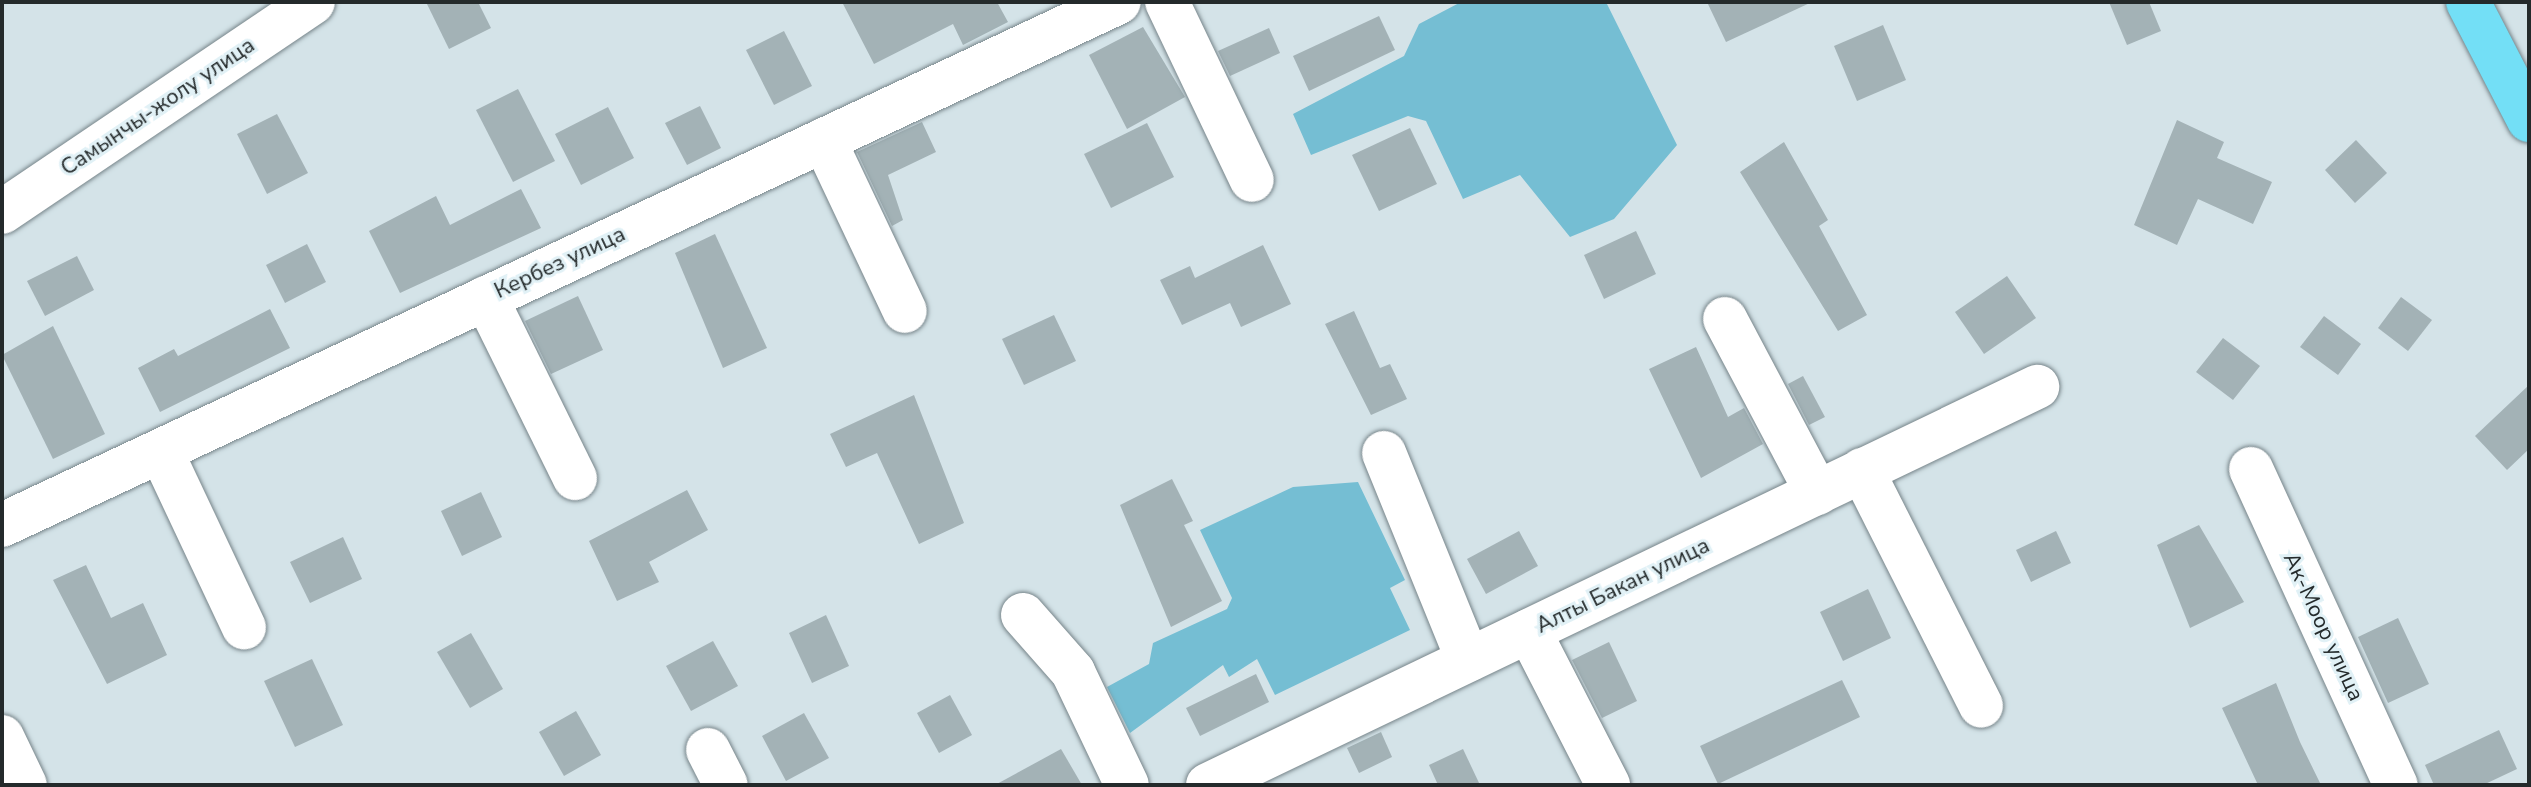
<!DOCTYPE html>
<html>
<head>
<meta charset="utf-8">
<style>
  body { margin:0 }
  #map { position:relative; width:2531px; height:787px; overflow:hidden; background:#d4e3e8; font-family:"Nunito Sans",sans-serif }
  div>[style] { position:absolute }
  .green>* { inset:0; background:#75bed3 }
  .building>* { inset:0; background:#a3b2b6 }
  .roads { filter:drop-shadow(0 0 2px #768489) drop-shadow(0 0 2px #768489) }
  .minor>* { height:44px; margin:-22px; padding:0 22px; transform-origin:22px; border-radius:22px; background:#fff }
  .major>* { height:44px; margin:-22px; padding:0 22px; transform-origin:22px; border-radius:22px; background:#73dff6 }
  span { translate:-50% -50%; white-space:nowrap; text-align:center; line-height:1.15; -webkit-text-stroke:6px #e1f1f6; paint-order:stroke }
  .street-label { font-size:22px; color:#242a2b }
  .frame { position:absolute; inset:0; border:4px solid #242a2b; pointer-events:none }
</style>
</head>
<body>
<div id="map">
  <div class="green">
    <i style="clip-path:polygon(1461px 2px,1606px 2px,1677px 145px,1614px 219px,1570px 237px,1520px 175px,1463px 199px,1426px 121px,1408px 116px,1311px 155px,1293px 114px,1404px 56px,1419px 24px)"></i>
    <i style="clip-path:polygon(1358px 482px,1405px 580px,1390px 588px,1410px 630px,1275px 695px,1257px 659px,1229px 677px,1223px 665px,1130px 733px,1107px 687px,1149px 664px,1153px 643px,1227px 609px,1232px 598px,1200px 530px,1293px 487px)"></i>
  </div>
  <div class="building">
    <i style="clip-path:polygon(426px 2px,478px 2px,491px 28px,449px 49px)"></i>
    <i style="clip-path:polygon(842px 2px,997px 2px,1008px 22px,963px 45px,953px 24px,874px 64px)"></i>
    <i style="clip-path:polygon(1707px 2px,1812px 2px,1726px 42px)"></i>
    <i style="clip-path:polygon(2109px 2px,2149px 2px,2161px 31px,2127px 45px)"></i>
    <i style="clip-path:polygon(1379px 16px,1395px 50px,1309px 91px,1293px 56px)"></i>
    <i style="clip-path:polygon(1883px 25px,1906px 80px,1857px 101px,1834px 46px)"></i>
    <i style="clip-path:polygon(1143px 27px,1185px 97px,1127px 129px,1089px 55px)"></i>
    <i style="clip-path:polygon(1269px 28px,1280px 53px,1230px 76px,1218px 51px)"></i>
    <i style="clip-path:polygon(784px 31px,812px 86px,774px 105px,746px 50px)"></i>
    <i style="clip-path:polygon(518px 89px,555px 161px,513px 182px,476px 110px)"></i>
    <i style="clip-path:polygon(700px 106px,721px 148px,687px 165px,665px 123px)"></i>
    <i style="clip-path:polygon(608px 107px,634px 158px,581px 185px,555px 134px)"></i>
    <i style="clip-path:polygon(277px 114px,308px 173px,267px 194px,237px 134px)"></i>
    <i style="clip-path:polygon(2177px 120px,2224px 142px,2217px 158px,2272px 182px,2253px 224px,2198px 199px,2177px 245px,2134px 225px)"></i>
    <i style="clip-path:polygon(922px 122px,936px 152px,888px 175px,903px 220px,892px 226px,857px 152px)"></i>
    <i style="clip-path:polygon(1147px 123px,1174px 177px,1111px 208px,1084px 154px)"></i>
    <i style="clip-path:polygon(1410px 128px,1437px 184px,1379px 211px,1352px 155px)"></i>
    <i style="clip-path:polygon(2356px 140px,2387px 173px,2355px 203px,2325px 170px)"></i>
    <i style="clip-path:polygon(1784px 142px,1828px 220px,1819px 226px,1867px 315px,1838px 331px,1740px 172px)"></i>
    <i style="clip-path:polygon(521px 189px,541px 228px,400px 293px,369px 231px,436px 196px,450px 225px)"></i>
    <i style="clip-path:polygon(1636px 231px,1656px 274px,1604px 299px,1584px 255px)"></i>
    <i style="clip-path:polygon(715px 234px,767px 348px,723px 368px,675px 253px)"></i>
    <i style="clip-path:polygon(307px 244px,326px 282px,285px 303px,266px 265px)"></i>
    <i style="clip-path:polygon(1263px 245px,1291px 304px,1241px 327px,1230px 303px,1182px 325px,1160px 280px,1190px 266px,1195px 278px)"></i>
    <i style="clip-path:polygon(77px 256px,94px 290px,45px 316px,27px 281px)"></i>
    <i style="clip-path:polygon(2007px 276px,2036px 318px,1984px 354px,1955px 312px)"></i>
    <i style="clip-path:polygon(578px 296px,603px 350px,551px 374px,525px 321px)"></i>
    <i style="clip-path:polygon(2401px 297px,2432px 320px,2408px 351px,2378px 328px)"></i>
    <i style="clip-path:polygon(270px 309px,290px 348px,160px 412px,138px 368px,174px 349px,178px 356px)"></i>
    <i style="clip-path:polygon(1354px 311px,1380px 368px,1390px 364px,1407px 399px,1371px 415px,1325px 324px)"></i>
    <i style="clip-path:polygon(1054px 315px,1076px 361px,1024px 385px,1002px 339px)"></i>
    <i style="clip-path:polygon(2324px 316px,2361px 344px,2338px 375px,2300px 347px)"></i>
    <i style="clip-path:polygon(53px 326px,105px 434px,53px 459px,2px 355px)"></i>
    <i style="clip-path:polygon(2223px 338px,2260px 366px,2233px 400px,2196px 372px)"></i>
    <i style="clip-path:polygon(1696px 347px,1728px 417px,1744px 408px,1763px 444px,1701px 478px,1649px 369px)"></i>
    <i style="clip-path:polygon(1803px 376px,1825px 417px,1809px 425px,1788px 384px)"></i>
    <i style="clip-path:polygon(2529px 385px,2529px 449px,2507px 470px,2475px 436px)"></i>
    <i style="clip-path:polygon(914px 395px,964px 523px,919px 544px,877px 453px,846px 467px,830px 434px)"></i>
    <i style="clip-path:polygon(1172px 479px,1193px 521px,1184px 525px,1222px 601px,1171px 627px,1120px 505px)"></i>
    <i style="clip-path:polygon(687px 490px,708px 530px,649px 562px,659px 582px,617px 601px,589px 541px)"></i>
    <i style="clip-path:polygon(481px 492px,502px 537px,462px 556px,441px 511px)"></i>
    <i style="clip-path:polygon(2199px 525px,2244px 602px,2190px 628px,2157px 545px)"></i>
    <i style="clip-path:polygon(1519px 531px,1538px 566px,1486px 594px,1467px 559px)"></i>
    <i style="clip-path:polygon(2056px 531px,2071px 563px,2031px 582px,2016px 550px)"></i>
    <i style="clip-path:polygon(343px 537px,362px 579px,310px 603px,290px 562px)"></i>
    <i style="clip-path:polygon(86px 565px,111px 618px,143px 603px,167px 655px,107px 684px,53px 580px)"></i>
    <i style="clip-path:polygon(1868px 589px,1891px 638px,1843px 661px,1820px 612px)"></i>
    <i style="clip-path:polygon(826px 615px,849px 666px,812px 683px,789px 633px)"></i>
    <i style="clip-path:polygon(2398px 618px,2429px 684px,2388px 703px,2358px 637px)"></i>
    <i style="clip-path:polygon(471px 633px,503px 689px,470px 708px,437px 652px)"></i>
    <i style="clip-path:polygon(713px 641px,738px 686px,691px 711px,666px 666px)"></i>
    <i style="clip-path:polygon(1609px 642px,1637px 701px,1602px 718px,1572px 660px)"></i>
    <i style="clip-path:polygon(312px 659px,343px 725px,295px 747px,264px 681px)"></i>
    <i style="clip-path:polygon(1256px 674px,1269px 702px,1200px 736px,1186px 708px)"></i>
    <i style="clip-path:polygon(1842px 680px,1860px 717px,1718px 784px,1700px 746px)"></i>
    <i style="clip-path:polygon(2276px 683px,2300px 742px,2321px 785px,2258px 785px,2222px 708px)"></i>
    <i style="clip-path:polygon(950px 695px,972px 735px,939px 753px,917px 713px)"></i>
    <i style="clip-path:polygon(576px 711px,601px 755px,564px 776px,539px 732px)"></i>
    <i style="clip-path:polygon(804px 713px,829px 758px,786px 781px,762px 736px)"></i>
    <i style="clip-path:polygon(2499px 730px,2517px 769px,2483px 785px,2434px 785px,2425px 765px)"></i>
    <i style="clip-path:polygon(1381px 732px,1392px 757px,1359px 773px,1347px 748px)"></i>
    <i style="clip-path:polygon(1061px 749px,1082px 785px,995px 785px)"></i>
    <i style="clip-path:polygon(1463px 749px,1480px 785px,1438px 785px,1429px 765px)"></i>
  </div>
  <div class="roads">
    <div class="minor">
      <i style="left:1167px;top:2px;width:197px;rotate:64.5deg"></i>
      <i style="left:824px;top:140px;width:189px;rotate:64.7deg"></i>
      <i style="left:2px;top:212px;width:375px;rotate:-34deg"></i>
      <i style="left:486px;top:298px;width:201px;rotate:63.7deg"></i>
      <i style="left:1725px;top:319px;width:197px;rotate:62.1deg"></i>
      <i style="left:161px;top:451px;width:195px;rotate:64.8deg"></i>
      <i style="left:1384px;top:453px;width:223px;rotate:67.9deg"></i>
      <i style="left:2251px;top:469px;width:348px;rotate:65.4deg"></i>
      <i style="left:1862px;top:470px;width:264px;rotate:63.2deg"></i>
      <i style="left:2px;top:525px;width:1233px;rotate:-25.09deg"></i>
      <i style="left:1023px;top:615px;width:76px;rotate:48.7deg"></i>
      <i style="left:1073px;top:672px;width:125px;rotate:64.5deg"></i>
      <i style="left:1529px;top:631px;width:173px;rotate:62.8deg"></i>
      <i style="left:2px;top:737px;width:53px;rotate:64.4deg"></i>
      <i style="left:708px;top:750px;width:39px;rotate:63deg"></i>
      <i style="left:1208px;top:785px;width:920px;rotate:-25.65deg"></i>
    </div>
    <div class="major">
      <i style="left:2468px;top:2px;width:133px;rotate:62.7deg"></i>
    </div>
  </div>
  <div class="street-label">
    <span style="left:158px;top:107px;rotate:-34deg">Самынчы-жолу улица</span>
    <span style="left:560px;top:263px;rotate:-25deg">Кербез улица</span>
    <span style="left:1623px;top:586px;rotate:-26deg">Алты Бакан улица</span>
    <span style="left:2323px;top:627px;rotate:65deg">Ак-Моор улица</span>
  </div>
  <div class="frame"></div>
</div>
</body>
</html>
